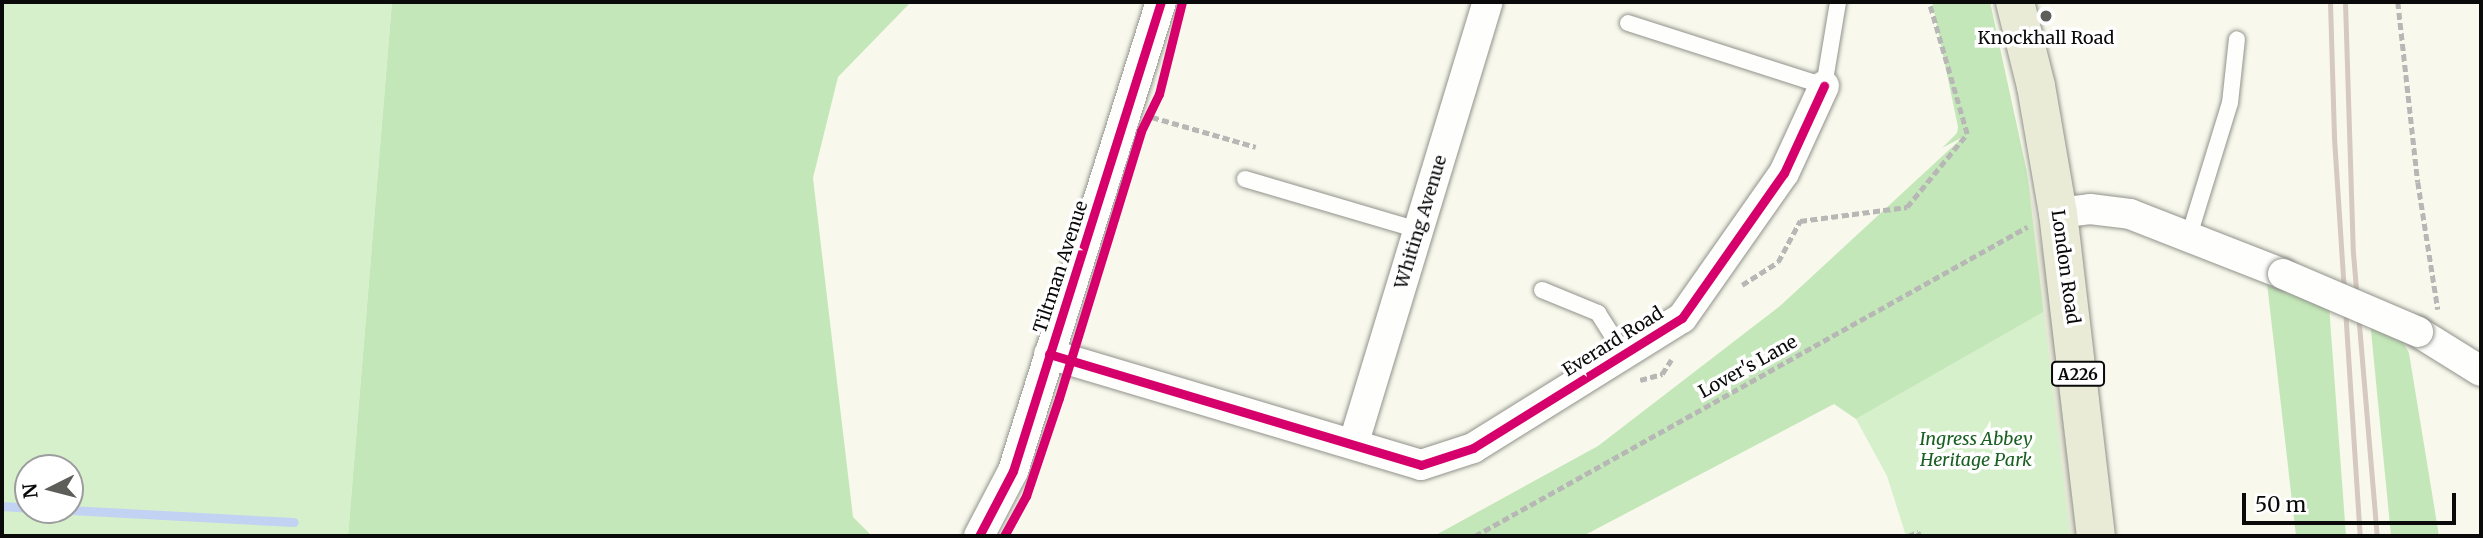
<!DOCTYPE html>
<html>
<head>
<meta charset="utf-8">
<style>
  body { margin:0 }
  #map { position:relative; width:2483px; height:538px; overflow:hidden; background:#f8f9ec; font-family:Merriweather,serif }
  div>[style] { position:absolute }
  .green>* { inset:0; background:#d6f0cc }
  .forest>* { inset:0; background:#c4e7b9 }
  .plaza>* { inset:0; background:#e8e9d8 }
  .stream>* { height:9px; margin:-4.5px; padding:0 4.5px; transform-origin:4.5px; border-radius:4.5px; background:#c2d2f3 }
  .path>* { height:4.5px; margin-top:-2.25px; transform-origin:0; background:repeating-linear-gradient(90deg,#b7b7b5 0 7px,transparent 0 10.5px) }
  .roads { filter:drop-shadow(0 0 2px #91928c) drop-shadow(0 0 2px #91928c) }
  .service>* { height:16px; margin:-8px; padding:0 8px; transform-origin:8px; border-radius:8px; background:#fefefc }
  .minor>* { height:30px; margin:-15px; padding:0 15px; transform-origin:15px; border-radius:15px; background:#fefefc }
  .primary>* { height:38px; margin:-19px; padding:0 19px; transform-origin:19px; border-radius:19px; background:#e9ebd6 }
  .rail>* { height:5px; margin:-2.5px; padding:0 2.5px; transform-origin:2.5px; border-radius:2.5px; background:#d5c9c2 }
  .bridges { filter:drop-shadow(0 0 2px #91928c) drop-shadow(0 0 2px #91928c) }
  .minor-bridge>* { height:30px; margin:-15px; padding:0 15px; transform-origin:15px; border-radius:15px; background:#fefefc }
  .cycleway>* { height:9px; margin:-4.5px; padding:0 4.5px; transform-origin:4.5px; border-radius:4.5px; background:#d6006c }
  .dots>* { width:19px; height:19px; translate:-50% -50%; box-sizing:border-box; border:4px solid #fff; border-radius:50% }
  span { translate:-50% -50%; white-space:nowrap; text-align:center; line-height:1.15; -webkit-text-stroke:7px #fff; paint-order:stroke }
  .shield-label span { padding:2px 5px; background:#fff; border:2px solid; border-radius:5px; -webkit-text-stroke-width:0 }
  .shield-label { font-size:16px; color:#0a0a0a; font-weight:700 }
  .poi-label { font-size:18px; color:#0a0a0a }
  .street-label { font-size:18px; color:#0a0a0a }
  .park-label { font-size:18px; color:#1b6023; font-style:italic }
  .frame { position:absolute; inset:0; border:4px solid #0a0a0a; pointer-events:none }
  .north { position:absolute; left:14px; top:454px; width:70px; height:70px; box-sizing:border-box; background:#fff; border:2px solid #9d9d9d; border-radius:50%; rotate:264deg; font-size:19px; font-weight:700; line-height:28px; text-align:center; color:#0a0a0a }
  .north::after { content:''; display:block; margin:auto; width:24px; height:32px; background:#5d5e59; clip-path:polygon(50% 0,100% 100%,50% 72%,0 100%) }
  .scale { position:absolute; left:2242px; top:493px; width:214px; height:32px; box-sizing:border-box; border:4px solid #0a0a0a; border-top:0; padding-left:9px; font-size:21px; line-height:24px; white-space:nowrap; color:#0a0a0a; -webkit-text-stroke:5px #fff; paint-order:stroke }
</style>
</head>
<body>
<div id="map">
  <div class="green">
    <i style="clip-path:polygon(evenodd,2px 2px,392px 2px,348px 536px,2px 536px,2px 2px,28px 468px,70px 468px,70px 510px,28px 510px,28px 468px)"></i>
    <i style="clip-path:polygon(2047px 310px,2073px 536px,1906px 536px,1887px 476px,1856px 419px)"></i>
  </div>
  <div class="forest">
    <i style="clip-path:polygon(392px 2px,911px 2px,838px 77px,813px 178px,853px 517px,872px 536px,348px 536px)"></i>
    <i style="clip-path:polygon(1932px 2px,1990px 2px,2027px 172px,2047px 310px,1856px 419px,1834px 404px,1583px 536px,1434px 536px,1598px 446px,1780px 306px,1963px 137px,1942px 148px,1957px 133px,1958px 127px)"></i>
    <i style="clip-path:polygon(2265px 266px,2328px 292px,2346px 536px,2296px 536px)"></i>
    <i style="clip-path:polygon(2369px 310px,2391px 320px,2409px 353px,2439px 536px,2391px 536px)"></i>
  </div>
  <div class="plaza">
    <i style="clip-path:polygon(2027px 172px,2045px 266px,2076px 536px,2070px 536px)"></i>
  </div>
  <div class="stream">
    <i style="left:2px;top:506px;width:26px;rotate:4deg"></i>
    <i style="left:70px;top:510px;width:224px;rotate:3.1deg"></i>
  </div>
  <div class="path">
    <i style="left:2398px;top:2px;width:181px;rotate:83.7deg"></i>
    <i style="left:2418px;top:182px;width:129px;rotate:81.1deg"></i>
    <i style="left:1152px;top:117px;width:108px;rotate:16.1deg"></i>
    <i style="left:1742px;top:285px;width:43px;rotate:-32.6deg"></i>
    <i style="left:1778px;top:262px;width:47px;rotate:-61.8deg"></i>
    <i style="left:1800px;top:221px;width:108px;rotate:-7.5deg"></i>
    <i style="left:1907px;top:207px;width:94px;rotate:-50.6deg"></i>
    <i style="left:1967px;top:134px;width:137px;rotate:-106.1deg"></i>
    <i style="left:1640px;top:380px;width:23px;rotate:-15deg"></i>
    <i style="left:1662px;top:374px;width:17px;rotate:-57deg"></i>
    <i style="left:1475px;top:536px;width:633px;rotate:-29.24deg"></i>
    <i style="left:1908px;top:536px;width:11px;rotate:-22deg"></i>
    <i style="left:1918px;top:532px;width:4px;rotate:63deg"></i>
  </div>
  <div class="roads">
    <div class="service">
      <i style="left:1628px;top:23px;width:206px;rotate:17.8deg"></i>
      <i style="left:1824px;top:86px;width:85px;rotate:-80.5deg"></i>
      <i style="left:1245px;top:179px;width:180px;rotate:16.4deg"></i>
      <i style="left:2189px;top:236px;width:139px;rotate:-72.9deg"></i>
      <i style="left:2230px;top:103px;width:64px;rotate:-83.8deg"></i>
      <i style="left:1542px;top:290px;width:61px;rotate:22.3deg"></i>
      <i style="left:1598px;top:313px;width:49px;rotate:57.6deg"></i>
    </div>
    <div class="minor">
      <i style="left:2058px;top:213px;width:32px;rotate:-7deg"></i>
      <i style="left:2090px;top:209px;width:40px;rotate:7.1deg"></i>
      <i style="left:2130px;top:214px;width:164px;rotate:21.4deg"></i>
      <i style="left:2418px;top:332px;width:74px;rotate:31.8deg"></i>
      <i style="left:1049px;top:354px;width:388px;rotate:16.6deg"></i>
      <i style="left:1421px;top:465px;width:55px;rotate:-18.1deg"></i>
      <i style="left:1473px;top:448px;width:246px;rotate:-31.9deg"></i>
      <i style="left:1682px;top:318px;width:177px;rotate:-54.9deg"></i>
      <i style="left:1784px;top:173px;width:96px;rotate:-65.3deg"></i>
      <i style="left:1354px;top:442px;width:460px;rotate:-73.1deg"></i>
      <i style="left:979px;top:536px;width:73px;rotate:-62.4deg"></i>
      <i style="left:1013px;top:471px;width:492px;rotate:-72.5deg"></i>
    </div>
    <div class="primary">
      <i style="left:2015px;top:2px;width:87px;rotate:76deg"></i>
      <i style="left:2036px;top:86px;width:129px;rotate:80.2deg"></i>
      <i style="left:2058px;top:213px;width:325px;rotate:83.3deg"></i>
    </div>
  </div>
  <div class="rail">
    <i style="left:2330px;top:2px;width:136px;rotate:88.3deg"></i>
    <i style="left:2334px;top:138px;width:399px;rotate:86.3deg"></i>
    <i style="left:2345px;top:2px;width:251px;rotate:88.2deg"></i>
    <i style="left:2353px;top:253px;width:284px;rotate:85.2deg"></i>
  </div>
  <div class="bridges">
    <div class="minor-bridge">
      <i style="left:2283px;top:274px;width:147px;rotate:23.2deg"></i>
    </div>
  </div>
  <div class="cycleway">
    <i style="left:1049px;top:354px;width:388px;rotate:16.6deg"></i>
    <i style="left:1421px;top:465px;width:55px;rotate:-18.1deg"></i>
    <i style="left:1473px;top:448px;width:246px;rotate:-31.9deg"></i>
    <i style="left:1682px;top:318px;width:177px;rotate:-54.9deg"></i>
    <i style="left:1784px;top:173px;width:96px;rotate:-65.3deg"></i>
    <i style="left:979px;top:536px;width:73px;rotate:-62.4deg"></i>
    <i style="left:1013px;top:471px;width:492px;rotate:-72.5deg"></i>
    <i style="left:1004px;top:536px;width:46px;rotate:-61.2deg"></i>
    <i style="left:1026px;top:496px;width:103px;rotate:-71.4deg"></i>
    <i style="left:1059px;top:398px;width:279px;rotate:-72.9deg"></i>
    <i style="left:1141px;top:131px;width:41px;rotate:-64.1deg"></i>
    <i style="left:1159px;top:94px;width:95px;rotate:-76deg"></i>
  </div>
  <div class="dots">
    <i style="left:2046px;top:16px;background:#5d5e59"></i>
  </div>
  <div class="shield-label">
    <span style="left:2078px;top:374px">A226</span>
  </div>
  <div class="poi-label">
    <span style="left:2046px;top:38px">Knockhall Road</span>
  </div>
  <div class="street-label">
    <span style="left:1421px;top:222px;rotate:-73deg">Whiting Avenue</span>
    <span style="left:1061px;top:267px;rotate:-72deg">Tiltman Avenue</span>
    <span style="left:2065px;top:267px;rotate:82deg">London Road</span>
    <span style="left:1613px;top:342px;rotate:-32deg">Everard Road</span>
    <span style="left:1748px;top:367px;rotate:-29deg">Lover's Lane</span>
  </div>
  <div class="park-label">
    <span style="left:1976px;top:450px">Ingress Abbey<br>Heritage Park</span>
  </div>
  <div class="frame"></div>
  <div class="north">N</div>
  <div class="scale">50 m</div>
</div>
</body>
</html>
